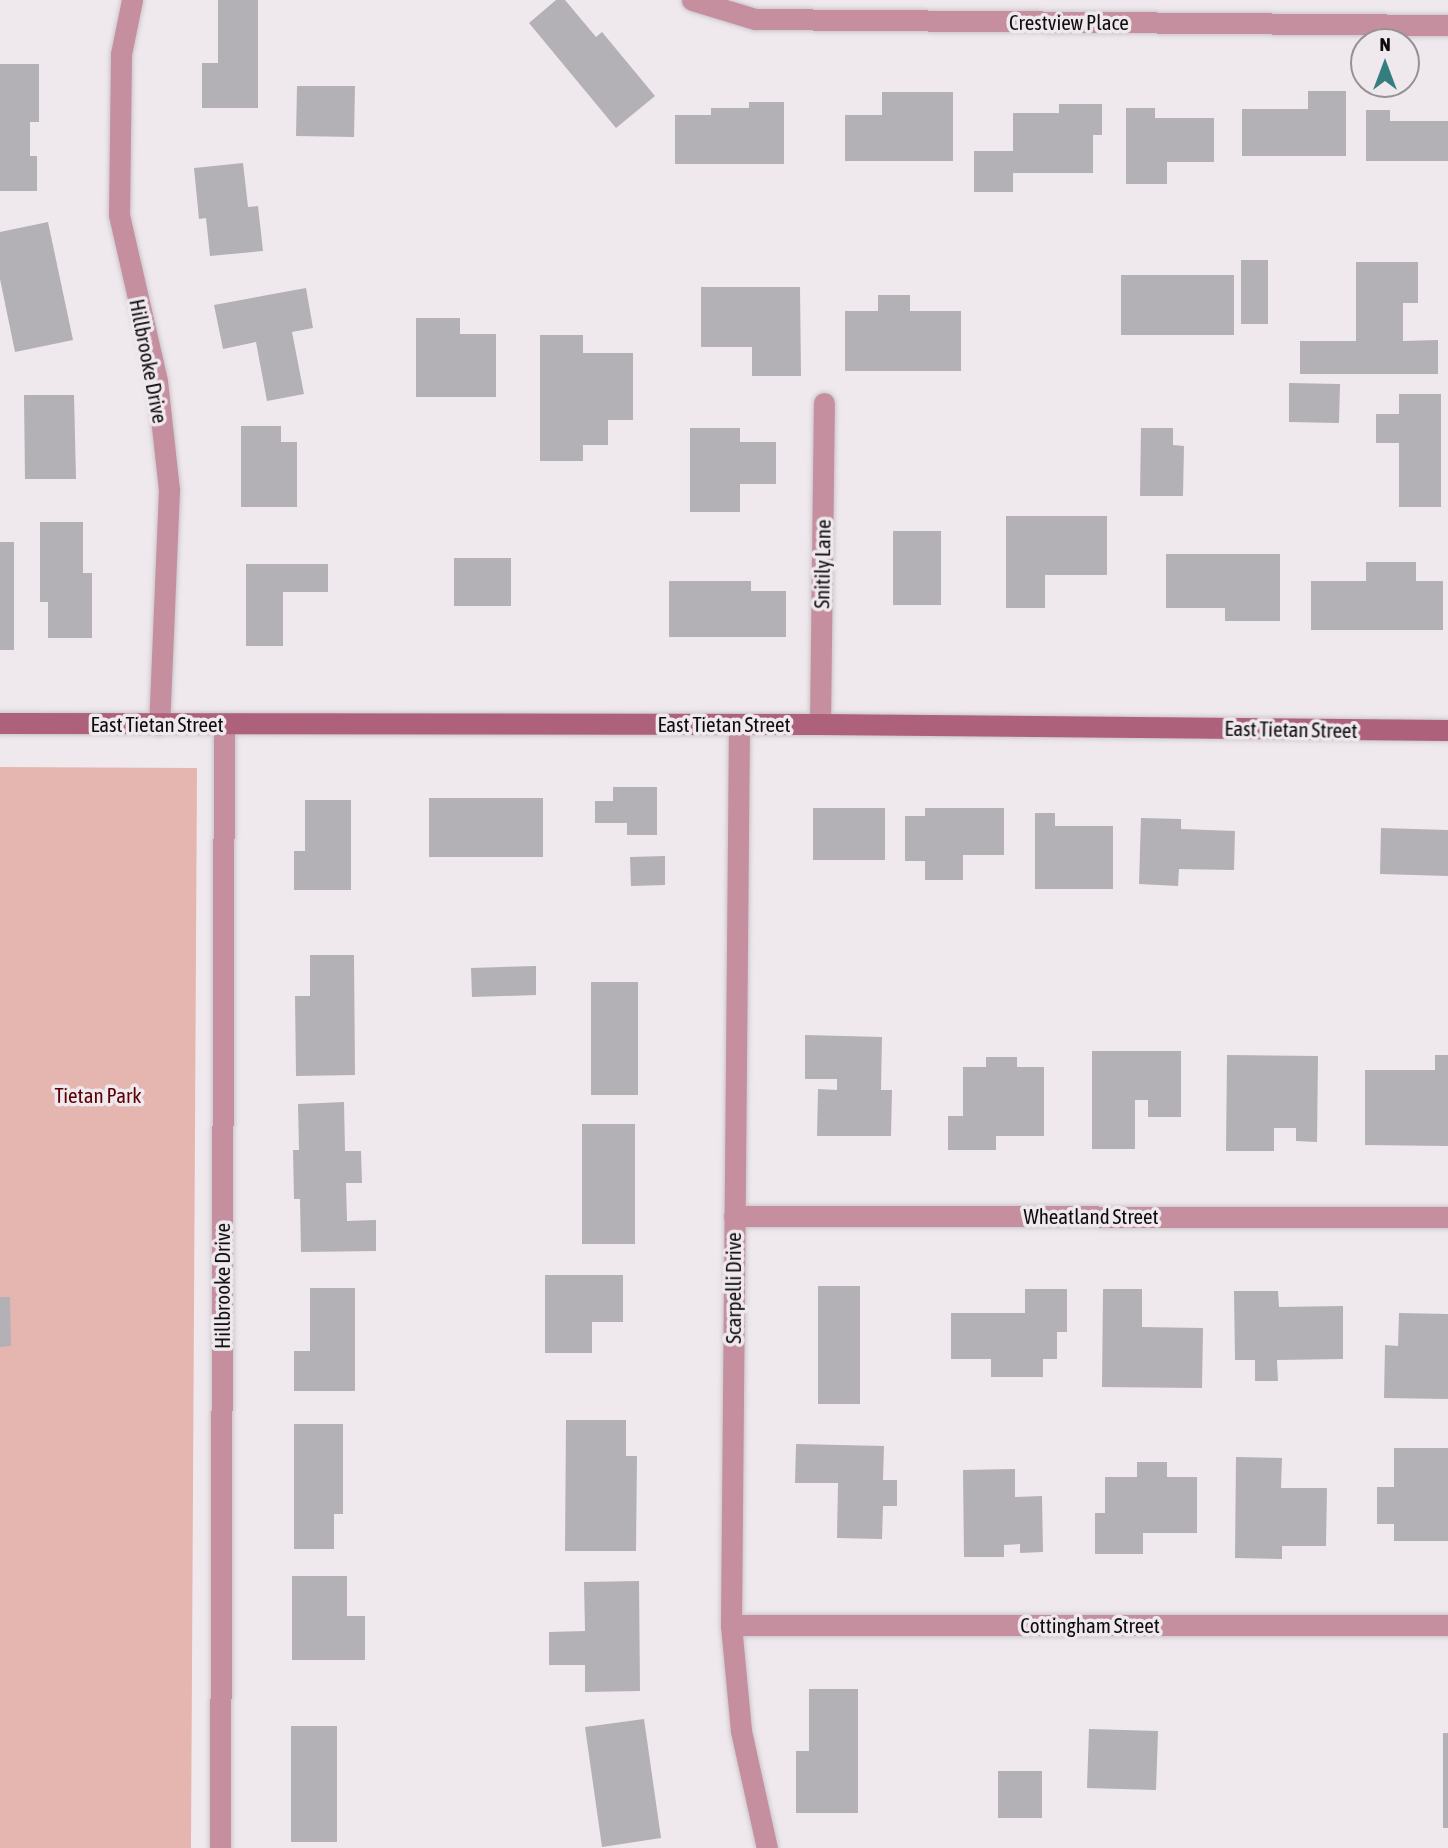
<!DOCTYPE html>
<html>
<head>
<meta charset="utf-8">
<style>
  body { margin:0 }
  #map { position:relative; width:1448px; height:1848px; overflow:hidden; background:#efe9ee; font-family:"Asap Condensed",sans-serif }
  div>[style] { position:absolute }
  .green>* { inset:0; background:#e5b6b0 }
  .building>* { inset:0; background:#b3b0b6 }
  .roads { filter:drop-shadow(0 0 2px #cbc6ca) drop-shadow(0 0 2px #cbc6ca) }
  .street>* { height:21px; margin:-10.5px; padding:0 10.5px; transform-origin:10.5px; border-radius:10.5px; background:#c58f9f }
  .secondary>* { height:21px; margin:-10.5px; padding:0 10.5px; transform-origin:10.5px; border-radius:10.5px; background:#ae617b }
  span { translate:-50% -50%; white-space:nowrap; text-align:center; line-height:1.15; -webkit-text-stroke:7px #efe9ee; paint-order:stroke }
  .street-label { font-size:21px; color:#0e0c0e }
  .park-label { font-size:21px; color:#5c0004 }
  .north { position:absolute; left:1350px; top:28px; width:70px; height:70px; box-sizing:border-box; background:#efe9ee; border:2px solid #959194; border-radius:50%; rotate:0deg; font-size:19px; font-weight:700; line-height:28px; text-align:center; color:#0e0c0e }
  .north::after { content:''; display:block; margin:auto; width:24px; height:32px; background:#357e80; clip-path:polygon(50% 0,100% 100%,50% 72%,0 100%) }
</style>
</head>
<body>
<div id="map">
  <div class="green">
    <i style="clip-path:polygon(0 767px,197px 768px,191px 1848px,0 1848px)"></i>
  </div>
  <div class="building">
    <i style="clip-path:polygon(218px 0,258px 0,258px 108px,202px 108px,202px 63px,218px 63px)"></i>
    <i style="clip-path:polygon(556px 0,565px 0,596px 37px,602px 32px,655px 96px,616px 128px,529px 23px)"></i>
    <i style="clip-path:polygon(0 64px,39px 64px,39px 122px,30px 122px,30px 156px,37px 156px,37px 191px,0 191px)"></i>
    <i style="clip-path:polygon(297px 86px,355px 86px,354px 137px,296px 136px)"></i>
    <i style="clip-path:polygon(1308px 91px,1346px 91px,1346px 156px,1242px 156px,1242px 109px,1308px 109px)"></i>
    <i style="clip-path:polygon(882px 92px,953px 92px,953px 161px,845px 161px,845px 115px,882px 115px)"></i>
    <i style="clip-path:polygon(749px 102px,784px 102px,784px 164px,675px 164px,675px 115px,711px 115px,711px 108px,749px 108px)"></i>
    <i style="clip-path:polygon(1059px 104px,1102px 104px,1102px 135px,1093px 135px,1093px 173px,1013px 173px,1013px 192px,974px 192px,974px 151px,1013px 151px,1013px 113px,1059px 113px)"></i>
    <i style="clip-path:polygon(1126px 108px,1155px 108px,1155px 118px,1214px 118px,1214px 162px,1167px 162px,1167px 184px,1126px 184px)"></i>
    <i style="clip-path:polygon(1366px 110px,1390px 110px,1390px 121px,1448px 121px,1448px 161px,1366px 161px)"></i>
    <i style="clip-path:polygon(243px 163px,248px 207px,258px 206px,263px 251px,210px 256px,206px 218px,199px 219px,194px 168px)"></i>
    <i style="clip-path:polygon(48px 222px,73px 340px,15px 352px,0 279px,0 232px)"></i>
    <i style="clip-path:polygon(1241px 260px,1268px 260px,1268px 324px,1241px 324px)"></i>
    <i style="clip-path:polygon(1356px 262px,1418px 262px,1418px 303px,1403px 303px,1403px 341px,1438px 340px,1438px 374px,1300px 374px,1300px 341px,1356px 341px)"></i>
    <i style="clip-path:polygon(1121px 275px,1234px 275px,1234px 335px,1121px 335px)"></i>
    <i style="clip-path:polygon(701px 287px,800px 287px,801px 376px,752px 376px,752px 347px,701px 347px)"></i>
    <i style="clip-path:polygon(306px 288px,313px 328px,292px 332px,304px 394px,267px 401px,256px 342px,223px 349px,214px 305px)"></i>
    <i style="clip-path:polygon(878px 295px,910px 295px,910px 311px,961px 311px,961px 371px,845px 371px,845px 311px,878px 311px)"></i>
    <i style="clip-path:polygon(416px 318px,460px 318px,460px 334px,496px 334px,496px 397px,416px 397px)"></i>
    <i style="clip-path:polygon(540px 335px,583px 335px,583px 353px,633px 353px,633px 420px,608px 420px,608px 445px,583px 445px,583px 461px,540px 461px)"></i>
    <i style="clip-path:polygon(1289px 383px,1340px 384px,1339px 423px,1289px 422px)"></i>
    <i style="clip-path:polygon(1399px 394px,1441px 394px,1441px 507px,1399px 507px,1399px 443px,1376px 443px,1376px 414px,1399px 414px)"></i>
    <i style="clip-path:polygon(24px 395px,74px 395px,76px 479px,25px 479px)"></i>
    <i style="clip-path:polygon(241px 426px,281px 426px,281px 442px,297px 442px,297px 507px,241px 507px)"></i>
    <i style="clip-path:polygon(690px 428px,740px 428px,740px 442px,776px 442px,776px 484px,740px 484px,740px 512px,690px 512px)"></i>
    <i style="clip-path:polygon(1141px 428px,1173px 428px,1173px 445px,1184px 446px,1183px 496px,1140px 496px)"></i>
    <i style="clip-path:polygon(1006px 516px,1107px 516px,1107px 575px,1045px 575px,1045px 608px,1006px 608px)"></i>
    <i style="clip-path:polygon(40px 522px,83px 522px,83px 573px,92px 573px,92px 638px,48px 638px,48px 602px,40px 602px)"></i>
    <i style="clip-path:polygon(893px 531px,941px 531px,941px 605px,893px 605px)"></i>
    <i style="clip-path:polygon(0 542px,14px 542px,14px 650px,0 650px)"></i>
    <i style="clip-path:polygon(1166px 554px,1280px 554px,1280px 621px,1225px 621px,1225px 608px,1166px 608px)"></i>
    <i style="clip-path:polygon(454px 558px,511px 558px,511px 606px,454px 606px)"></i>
    <i style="clip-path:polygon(1366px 562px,1416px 562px,1416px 581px,1443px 581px,1443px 630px,1311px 630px,1311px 581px,1366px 581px)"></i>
    <i style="clip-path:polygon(246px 564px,328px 564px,328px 592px,283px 592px,283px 646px,246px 646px)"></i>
    <i style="clip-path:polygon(669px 581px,751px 581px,751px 591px,786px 591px,786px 637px,669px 637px)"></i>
    <i style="clip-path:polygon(613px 787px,657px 787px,657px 835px,627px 835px,627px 823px,595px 823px,595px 801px,613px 801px)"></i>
    <i style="clip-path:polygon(429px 798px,543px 798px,543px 857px,429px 857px)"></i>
    <i style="clip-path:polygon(305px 800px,351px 800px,351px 890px,294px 890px,294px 851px,305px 851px)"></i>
    <i style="clip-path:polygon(813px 808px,885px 808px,885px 860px,813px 860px)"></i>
    <i style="clip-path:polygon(925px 808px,1004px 808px,1004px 855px,963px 855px,963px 880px,925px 880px,925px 861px,905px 861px,905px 816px,925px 816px)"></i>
    <i style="clip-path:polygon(1035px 813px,1055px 813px,1055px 826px,1113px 826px,1113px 889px,1035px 889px)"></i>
    <i style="clip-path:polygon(1141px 818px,1181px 819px,1181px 829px,1235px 831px,1234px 870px,1179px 869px,1178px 886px,1139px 884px)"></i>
    <i style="clip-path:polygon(1381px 828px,1448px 830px,1448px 876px,1380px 874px)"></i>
    <i style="clip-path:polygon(665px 856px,665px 885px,631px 886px,630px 857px)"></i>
    <i style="clip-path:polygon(310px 955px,354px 955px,355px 1075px,296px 1076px,295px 996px,310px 996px)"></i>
    <i style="clip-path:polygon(536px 966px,536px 995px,472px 997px,471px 968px)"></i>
    <i style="clip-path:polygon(591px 982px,638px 982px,638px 1095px,591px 1095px)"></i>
    <i style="clip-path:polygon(805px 1035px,882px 1037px,881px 1090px,892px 1090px,891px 1136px,817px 1136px,818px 1089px,837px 1090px,837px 1079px,805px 1079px)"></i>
    <i style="clip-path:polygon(1092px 1051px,1181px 1051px,1181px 1117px,1148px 1117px,1148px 1100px,1135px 1100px,1135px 1149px,1092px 1149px)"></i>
    <i style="clip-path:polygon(1227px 1055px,1318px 1056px,1317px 1142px,1296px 1141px,1296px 1128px,1274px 1128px,1274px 1151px,1226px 1151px)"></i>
    <i style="clip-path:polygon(1435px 1055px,1448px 1055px,1448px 1146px,1365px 1145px,1365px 1070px,1435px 1070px)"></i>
    <i style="clip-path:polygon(986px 1057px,1017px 1057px,1017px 1067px,1044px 1067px,1044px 1136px,996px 1136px,996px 1150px,948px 1150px,948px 1116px,963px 1116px,963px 1067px,986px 1067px)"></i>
    <i style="clip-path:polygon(344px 1102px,345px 1151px,361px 1151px,362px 1183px,346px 1183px,347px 1221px,376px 1220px,376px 1251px,301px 1252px,300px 1199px,294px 1199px,293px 1150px,299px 1150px,298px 1104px)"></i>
    <i style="clip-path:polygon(582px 1124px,635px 1124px,635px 1244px,582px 1244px)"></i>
    <i style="clip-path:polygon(545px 1275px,623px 1275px,623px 1322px,592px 1322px,592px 1353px,545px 1353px)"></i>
    <i style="clip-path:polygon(818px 1286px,860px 1286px,860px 1404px,818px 1404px)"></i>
    <i style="clip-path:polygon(310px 1288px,355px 1288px,355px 1391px,294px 1391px,294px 1351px,310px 1351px)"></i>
    <i style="clip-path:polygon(1025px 1289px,1067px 1289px,1067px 1332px,1057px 1332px,1057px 1359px,1043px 1359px,1043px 1377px,991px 1377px,991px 1359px,951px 1359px,951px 1313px,1025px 1313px)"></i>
    <i style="clip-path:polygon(1103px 1289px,1142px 1289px,1142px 1327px,1203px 1328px,1202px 1388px,1102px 1387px)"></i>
    <i style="clip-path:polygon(1234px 1291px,1278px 1291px,1279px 1307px,1343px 1306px,1343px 1359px,1277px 1360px,1278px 1381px,1255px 1381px,1255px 1360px,1235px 1360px)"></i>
    <i style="clip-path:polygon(0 1297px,10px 1297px,11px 1346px,0 1347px)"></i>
    <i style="clip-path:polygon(1399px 1313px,1448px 1314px,1448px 1399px,1384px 1398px,1385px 1345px,1398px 1346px)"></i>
    <i style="clip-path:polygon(566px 1420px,626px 1420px,626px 1456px,637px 1456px,636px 1551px,565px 1551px)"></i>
    <i style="clip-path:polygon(294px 1424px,343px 1424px,343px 1514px,334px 1514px,334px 1549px,294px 1549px)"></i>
    <i style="clip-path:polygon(796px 1444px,884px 1446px,883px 1480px,897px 1480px,897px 1506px,883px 1506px,882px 1539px,837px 1538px,838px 1483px,795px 1483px)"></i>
    <i style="clip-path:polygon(1394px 1448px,1448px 1448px,1448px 1541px,1394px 1541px,1394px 1524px,1377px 1524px,1377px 1487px,1394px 1487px)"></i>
    <i style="clip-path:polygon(1236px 1457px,1282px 1458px,1281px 1488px,1327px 1488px,1326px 1546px,1282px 1546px,1282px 1559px,1235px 1558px)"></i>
    <i style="clip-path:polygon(1137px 1462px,1167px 1462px,1167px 1477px,1197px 1477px,1197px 1533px,1143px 1533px,1143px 1554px,1095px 1554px,1095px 1513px,1105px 1513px,1105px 1477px,1137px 1477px)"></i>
    <i style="clip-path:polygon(1015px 1469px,1015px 1497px,1042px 1496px,1043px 1552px,1020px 1553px,1020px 1544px,1004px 1545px,1004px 1557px,964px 1557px,963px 1470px)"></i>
    <i style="clip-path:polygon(292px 1576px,347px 1576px,347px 1616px,365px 1616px,365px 1660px,292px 1660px)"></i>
    <i style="clip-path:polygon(639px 1581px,640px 1691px,585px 1692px,585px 1665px,549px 1665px,549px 1632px,585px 1631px,584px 1582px)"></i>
    <i style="clip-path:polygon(809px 1689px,858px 1689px,858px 1813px,796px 1813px,796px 1751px,809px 1751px)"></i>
    <i style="clip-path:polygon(644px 1719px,661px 1838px,602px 1847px,585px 1727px)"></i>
    <i style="clip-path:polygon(291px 1726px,337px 1726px,337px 1842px,291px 1842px)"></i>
    <i style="clip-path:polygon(1089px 1729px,1158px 1731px,1156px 1790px,1087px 1788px)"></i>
    <i style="clip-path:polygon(1443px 1733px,1448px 1733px,1448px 1828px,1443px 1828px)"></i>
    <i style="clip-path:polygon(998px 1771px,1042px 1771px,1042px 1818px,998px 1818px)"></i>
  </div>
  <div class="roads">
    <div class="street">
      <i style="left:132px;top:0;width:55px;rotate:101.5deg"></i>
      <i style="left:121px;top:54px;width:161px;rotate:90.7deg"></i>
      <i style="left:119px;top:215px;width:170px;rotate:77.1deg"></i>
      <i style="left:157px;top:381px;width:110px;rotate:83.7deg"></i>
      <i style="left:169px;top:490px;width:235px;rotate:92.4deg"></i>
      <i style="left:692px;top:0;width:66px;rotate:16.8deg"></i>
      <i style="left:755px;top:19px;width:693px;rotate:0.5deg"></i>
      <i style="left:739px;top:724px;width:901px;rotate:90.51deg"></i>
      <i style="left:731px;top:1625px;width:106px;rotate:84.6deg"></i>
      <i style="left:741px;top:1731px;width:120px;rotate:77.5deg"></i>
      <i style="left:820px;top:724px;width:321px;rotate:-89.3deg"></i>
      <i style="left:734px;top:1216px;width:714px;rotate:0.08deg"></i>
      <i style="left:731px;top:1625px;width:717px"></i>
      <i style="left:220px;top:1848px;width:1124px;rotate:-89.8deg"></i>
    </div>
    <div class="secondary">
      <i style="left:0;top:723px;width:820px;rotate:0.07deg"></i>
      <i style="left:820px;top:724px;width:628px;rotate:0.55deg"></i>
    </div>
  </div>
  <div class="street-label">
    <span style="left:1069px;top:22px">Crestview Place</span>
    <span style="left:149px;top:361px;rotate:79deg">Hillbrooke Drive</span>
    <span style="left:822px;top:564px;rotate:-89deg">Snitily Lane</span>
    <span style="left:157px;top:724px">East Tietan Street</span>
    <span style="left:724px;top:724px">East Tietan Street</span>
    <span style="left:1291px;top:729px;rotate:1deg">East Tietan Street</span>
    <span style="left:1091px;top:1216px">Wheatland Street</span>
    <span style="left:222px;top:1286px;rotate:-90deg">Hillbrooke Drive</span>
    <span style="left:733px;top:1288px;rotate:-90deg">Scarpelli Drive</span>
    <span style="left:1090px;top:1625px">Cottingham Street</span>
  </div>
  <div class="park-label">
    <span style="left:98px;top:1095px">Tietan Park</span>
  </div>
  <div class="north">N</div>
</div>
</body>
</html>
